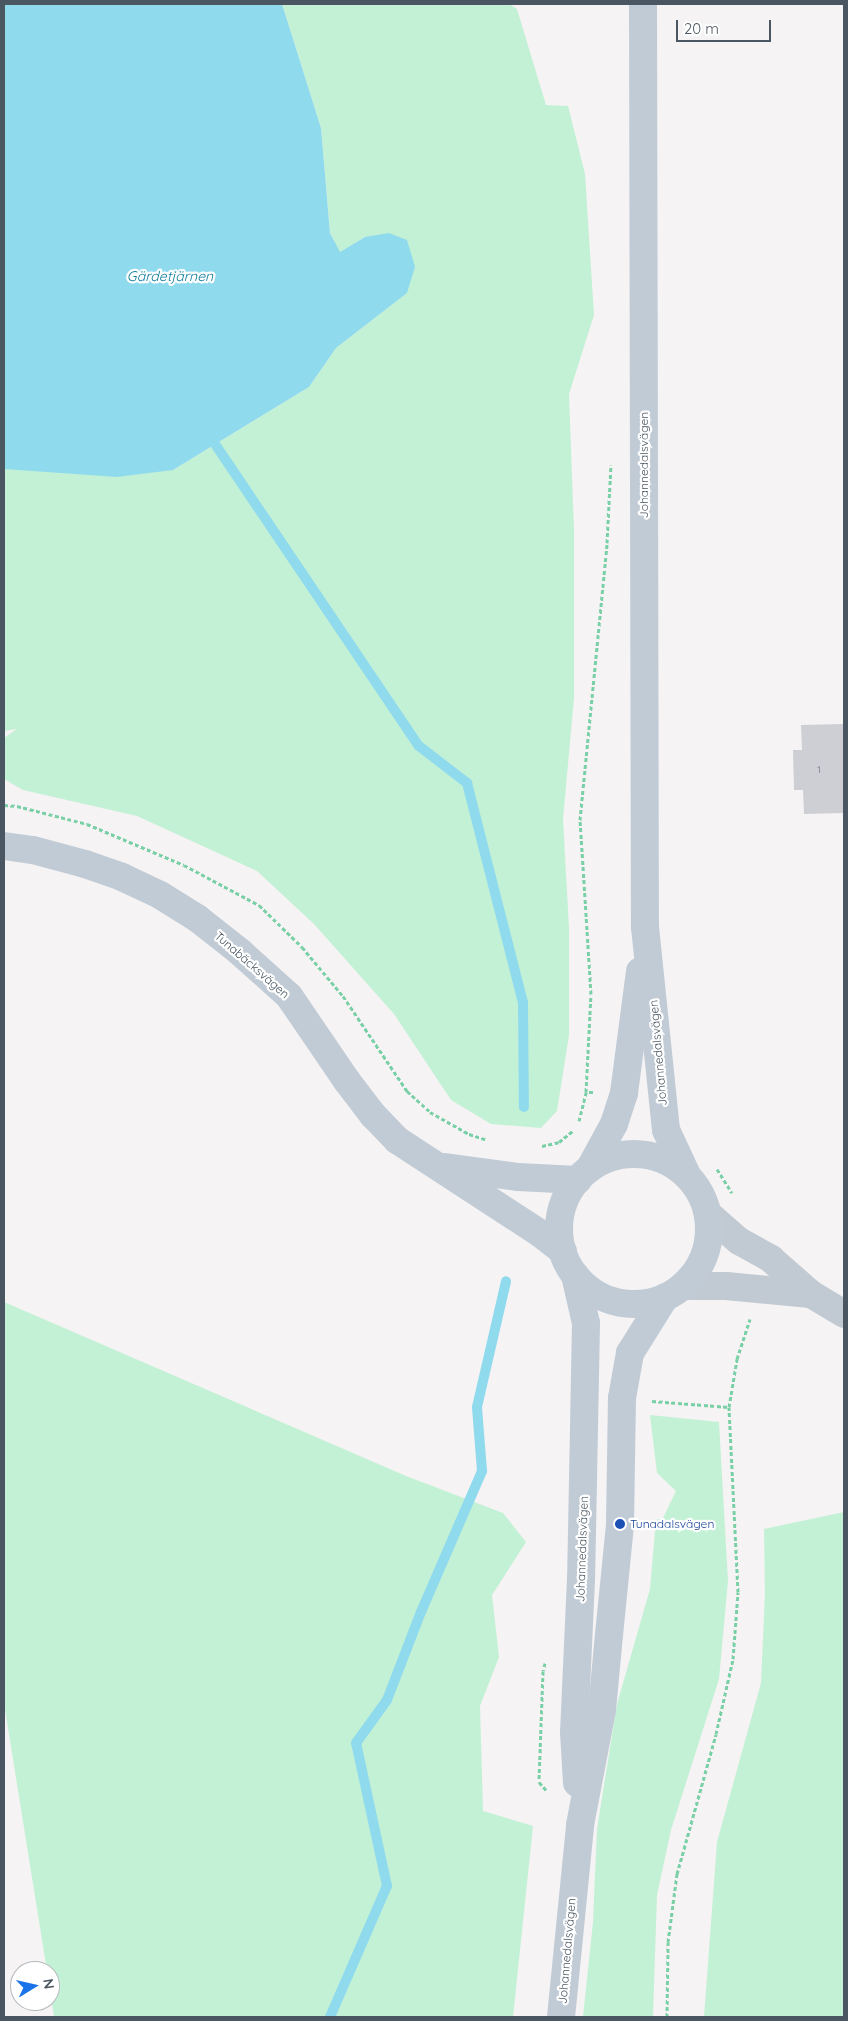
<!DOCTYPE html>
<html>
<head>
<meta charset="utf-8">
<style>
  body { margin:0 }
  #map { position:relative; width:848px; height:2021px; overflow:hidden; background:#f5f3f3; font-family:Quicksand,sans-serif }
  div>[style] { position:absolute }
  .green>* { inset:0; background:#c3f1d5 }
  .water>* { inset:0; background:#90daee }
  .stream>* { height:10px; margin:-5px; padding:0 5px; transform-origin:5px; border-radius:5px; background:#90daee }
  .building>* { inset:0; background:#cdcfd5 }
  .path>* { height:3px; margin-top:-1.5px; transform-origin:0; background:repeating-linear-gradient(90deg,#7ad0a6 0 4px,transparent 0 6.5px) }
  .street>* { height:28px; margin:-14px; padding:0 14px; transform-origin:14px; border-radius:14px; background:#c1cad2 }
  .secondary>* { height:28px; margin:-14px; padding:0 14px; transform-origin:14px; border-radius:14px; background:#c1cbd6 }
  .secondary>.ring { margin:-14px; padding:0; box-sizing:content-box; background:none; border:28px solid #c1cbd6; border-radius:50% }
  .dots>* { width:14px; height:14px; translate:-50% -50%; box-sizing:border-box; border:2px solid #fff; border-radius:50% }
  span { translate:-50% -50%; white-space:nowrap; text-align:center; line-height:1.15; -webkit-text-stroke:4.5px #fff; paint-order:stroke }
  .number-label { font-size:10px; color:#6b747e }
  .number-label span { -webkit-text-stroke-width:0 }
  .street-label { font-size:12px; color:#4a5661 }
  .transit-label { font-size:12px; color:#164399 }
  .left { translate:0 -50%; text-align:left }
  .water-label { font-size:14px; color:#0c7c9b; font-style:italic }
  .frame { position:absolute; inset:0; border:5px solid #4a5661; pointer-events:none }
  .north { position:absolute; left:10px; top:1961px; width:50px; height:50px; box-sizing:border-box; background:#fff; border:1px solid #b7bbc0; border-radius:50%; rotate:81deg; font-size:14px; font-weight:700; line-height:20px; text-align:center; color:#4a5661 }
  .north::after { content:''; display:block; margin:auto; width:18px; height:22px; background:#1a73e8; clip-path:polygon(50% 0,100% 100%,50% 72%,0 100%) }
  .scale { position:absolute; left:676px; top:20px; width:95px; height:22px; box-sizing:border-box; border:2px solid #4a5661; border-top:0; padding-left:6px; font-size:15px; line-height:18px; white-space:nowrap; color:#4a5661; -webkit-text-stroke:4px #fff; paint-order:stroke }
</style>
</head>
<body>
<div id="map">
  <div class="green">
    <i style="clip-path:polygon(282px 4px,509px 4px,517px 9px,546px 105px,568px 106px,585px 174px,594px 315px,569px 394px,574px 530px,574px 698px,563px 819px,569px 928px,569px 1035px,557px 1111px,541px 1128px,491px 1124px,451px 1100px,394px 1014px,314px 924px,257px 871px,137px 816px,23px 790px,4px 779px,4px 738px,17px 729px,4px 731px,4px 469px,173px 470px,309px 387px,336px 348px,407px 293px,365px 237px,339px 253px,330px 232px,321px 128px)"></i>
    <i style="clip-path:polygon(4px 1302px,406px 1476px,503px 1513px,526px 1542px,492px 1595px,499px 1657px,480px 1706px,483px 1811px,533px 1826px,513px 2017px,54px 2017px,50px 1990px,50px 1971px,47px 1971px,4px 1703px)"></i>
    <i style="clip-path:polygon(650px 1415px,719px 1422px,728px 1581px,719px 1679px,671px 1830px,657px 1895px,653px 2017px,583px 2017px,593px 1922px,597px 1829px,617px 1704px,650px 1589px,656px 1520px,663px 1518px,676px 1491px,657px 1473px)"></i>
    <i style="clip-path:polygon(844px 1512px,844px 2017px,704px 2017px,717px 1842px,761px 1683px,765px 1593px,764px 1529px)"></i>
  </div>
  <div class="water">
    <i style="clip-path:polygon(4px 4px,282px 4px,321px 128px,330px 233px,340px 252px,365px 237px,389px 233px,407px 240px,415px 267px,407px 293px,336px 348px,309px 387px,173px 470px,117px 477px,4px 469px)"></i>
  </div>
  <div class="stream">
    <i style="left:215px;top:444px;width:364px;rotate:56deg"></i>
    <i style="left:419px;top:746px;width:61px;rotate:37.6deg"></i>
    <i style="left:467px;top:783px;width:226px;rotate:75.7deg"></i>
    <i style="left:523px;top:1002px;width:105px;rotate:89.5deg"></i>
    <i style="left:330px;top:2017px;width:143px;rotate:-66.5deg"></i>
    <i style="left:387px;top:1886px;width:146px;rotate:-102.2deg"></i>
    <i style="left:356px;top:1743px;width:53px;rotate:-54.2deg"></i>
    <i style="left:387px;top:1700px;width:94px;rotate:-68.9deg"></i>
    <i style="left:421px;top:1612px;width:154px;rotate:-66.6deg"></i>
    <i style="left:482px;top:1471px;width:64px;rotate:-94.5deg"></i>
    <i style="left:477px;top:1407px;width:129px;rotate:-77deg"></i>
  </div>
  <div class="building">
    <i style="clip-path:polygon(844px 724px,844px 813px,804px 814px,803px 790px,794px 790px,793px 750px,802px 750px,801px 725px)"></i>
  </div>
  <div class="path">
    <i style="left:4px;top:805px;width:13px;rotate:4deg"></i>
    <i style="left:17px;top:806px;width:72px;rotate:14.4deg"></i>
    <i style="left:87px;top:824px;width:105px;rotate:22.9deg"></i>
    <i style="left:184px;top:865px;width:85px;rotate:28.1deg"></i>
    <i style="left:259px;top:905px;width:60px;rotate:44.3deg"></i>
    <i style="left:302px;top:947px;width:64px;rotate:50.1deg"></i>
    <i style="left:343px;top:996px;width:115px;rotate:56deg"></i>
    <i style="left:407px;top:1091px;width:31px;rotate:42deg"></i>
    <i style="left:430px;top:1112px;width:45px;rotate:29.4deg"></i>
    <i style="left:469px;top:1134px;width:19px;rotate:18deg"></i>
    <i style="left:593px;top:1092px;width:7px;rotate:180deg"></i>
    <i style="left:586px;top:1092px;width:98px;rotate:-87.1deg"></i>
    <i style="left:591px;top:994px;width:174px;rotate:-93.6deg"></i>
    <i style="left:580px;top:820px;width:278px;rotate:-84.4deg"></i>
    <i style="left:607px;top:543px;width:78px;rotate:-87.1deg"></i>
    <i style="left:579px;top:1121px;width:30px;rotate:-76deg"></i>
    <i style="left:542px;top:1146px;width:17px;rotate:-13deg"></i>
    <i style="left:559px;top:1142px;width:19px;rotate:-39deg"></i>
    <i style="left:717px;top:1169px;width:28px;rotate:58deg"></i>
    <i style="left:652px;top:1401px;width:77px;rotate:4.5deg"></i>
    <i style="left:545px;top:1663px;width:8px;rotate:104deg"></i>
    <i style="left:543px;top:1671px;width:111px;rotate:92.1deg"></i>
    <i style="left:539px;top:1782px;width:12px;rotate:48deg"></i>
    <i style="left:667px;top:2017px;width:75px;rotate:-89.2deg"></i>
    <i style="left:668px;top:1942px;width:69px;rotate:-82.5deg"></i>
    <i style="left:677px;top:1874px;width:145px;rotate:-74.4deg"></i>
    <i style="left:716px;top:1734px;width:77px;rotate:-77.2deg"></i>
    <i style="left:733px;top:1659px;width:67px;rotate:-85.7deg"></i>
    <i style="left:738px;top:1592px;width:185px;rotate:-92.8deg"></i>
    <i style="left:729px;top:1407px;width:49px;rotate:-80.5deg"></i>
    <i style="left:737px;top:1359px;width:42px;rotate:-72deg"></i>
  </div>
  <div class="street">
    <i style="left:708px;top:1214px;width:41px;rotate:41.1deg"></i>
    <i style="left:739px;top:1241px;width:37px;rotate:29deg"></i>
    <i style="left:771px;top:1259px;width:53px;rotate:41.2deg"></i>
    <i style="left:811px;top:1294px;width:39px;rotate:31deg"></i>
    <i style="left:683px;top:1286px;width:43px"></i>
    <i style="left:726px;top:1286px;width:85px;rotate:5.4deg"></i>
  </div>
  <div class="secondary">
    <i style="left:643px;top:4px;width:923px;rotate:89.88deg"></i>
    <i style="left:645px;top:927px;width:204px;rotate:84.1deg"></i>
    <i style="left:666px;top:1130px;width:50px;rotate:65deg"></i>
    <i style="left:4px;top:846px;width:29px;rotate:8deg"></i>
    <i style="left:33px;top:850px;width:54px;rotate:15.1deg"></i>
    <i style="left:85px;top:864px;width:39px;rotate:19deg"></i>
    <i style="left:122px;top:877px;width:42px;rotate:25.3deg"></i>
    <i style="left:160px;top:895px;width:44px;rotate:31.9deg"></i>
    <i style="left:197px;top:918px;width:55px;rotate:38.3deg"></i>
    <i style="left:240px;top:952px;width:66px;rotate:41.9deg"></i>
    <i style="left:289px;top:996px;width:103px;rotate:55.7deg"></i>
    <i style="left:347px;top:1081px;width:43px;rotate:52.6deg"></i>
    <i style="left:373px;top:1115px;width:35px;rotate:46deg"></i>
    <i style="left:397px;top:1140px;width:172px;rotate:33.1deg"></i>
    <i style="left:541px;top:1234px;width:28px;rotate:38deg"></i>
    <i class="ring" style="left:559px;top:1154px;width:122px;height:122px"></i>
    <i style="left:443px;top:1167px;width:76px;rotate:7.6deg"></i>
    <i style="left:518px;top:1177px;width:60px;rotate:2.9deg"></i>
    <i style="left:590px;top:1168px;width:50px;rotate:-61.4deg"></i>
    <i style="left:614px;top:1124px;width:33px;rotate:-72deg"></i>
    <i style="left:624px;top:1093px;width:123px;rotate:-82.5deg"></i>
    <i style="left:575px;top:1275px;width:49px;rotate:77.1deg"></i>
    <i style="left:586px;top:1323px;width:256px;rotate:91.1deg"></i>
    <i style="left:581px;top:1579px;width:153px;rotate:92.6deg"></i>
    <i style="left:574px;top:1732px;width:51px;rotate:86.6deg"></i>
    <i style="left:561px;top:2017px;width:193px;rotate:-84.3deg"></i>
    <i style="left:580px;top:1825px;width:117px;rotate:-79.2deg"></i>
    <i style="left:602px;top:1710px;width:75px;rotate:-84.7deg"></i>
    <i style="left:609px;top:1635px;width:112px;rotate:-84.3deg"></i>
    <i style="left:620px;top:1524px;width:126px;rotate:-89.1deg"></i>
    <i style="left:622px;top:1398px;width:46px;rotate:-79.9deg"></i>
    <i style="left:630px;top:1353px;width:66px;rotate:-58deg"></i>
  </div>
  <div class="dots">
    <i style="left:620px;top:1524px;background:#1a4fb4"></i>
  </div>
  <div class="number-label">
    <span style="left:819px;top:770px">1</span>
  </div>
  <div class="street-label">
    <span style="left:644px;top:465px;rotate:-90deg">Johannedalsvägen</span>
    <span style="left:252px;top:965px;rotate:41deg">Tunabäcksvägen</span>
    <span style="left:658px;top:1053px;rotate:-95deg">Johannedalsvägen</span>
    <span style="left:582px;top:1549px;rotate:-88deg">Johannedalsvägen</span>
    <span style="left:567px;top:1951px;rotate:-85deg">Johannedalsvägen</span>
  </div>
  <div class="transit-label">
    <span class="left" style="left:630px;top:1524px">Tunadalsvägen</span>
  </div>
  <div class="water-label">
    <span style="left:170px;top:276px">Gärdetjärnen</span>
  </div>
  <div class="frame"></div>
  <div class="north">N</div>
  <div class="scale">20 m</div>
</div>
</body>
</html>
